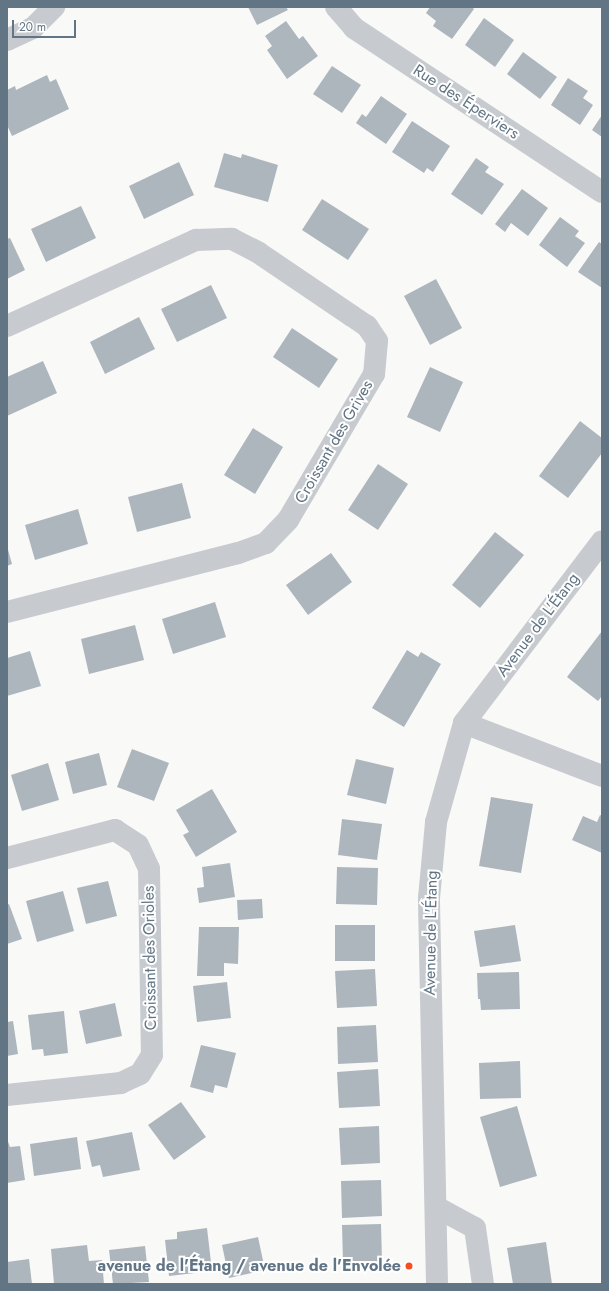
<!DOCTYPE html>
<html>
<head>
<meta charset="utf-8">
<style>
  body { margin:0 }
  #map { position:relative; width:609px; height:1291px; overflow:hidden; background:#f9f9f7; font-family:Jost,sans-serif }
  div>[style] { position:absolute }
  .building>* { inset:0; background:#adb6bd }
  .minor>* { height:22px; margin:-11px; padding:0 11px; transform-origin:11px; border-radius:11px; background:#c7cbcf }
  .dots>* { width:11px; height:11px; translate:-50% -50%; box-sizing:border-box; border:2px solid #fff; border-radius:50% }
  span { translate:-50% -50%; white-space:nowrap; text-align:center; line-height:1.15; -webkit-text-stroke:4px #fff; paint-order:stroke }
  .street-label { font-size:16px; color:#627585 }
  .poi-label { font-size:16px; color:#627585; font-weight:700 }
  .right { translate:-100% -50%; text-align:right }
  .frame { position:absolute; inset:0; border:8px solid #627585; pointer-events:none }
  .scale { position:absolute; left:12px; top:20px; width:64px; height:18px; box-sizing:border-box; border:2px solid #627585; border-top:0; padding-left:5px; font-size:12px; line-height:14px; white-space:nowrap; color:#627585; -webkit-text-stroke:3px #fff; paint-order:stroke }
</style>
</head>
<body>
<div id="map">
  <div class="building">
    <i style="clip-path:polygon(248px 7px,286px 7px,288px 10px,257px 25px)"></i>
    <i style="clip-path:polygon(430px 7px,472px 7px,474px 9px,452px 39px,433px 26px,436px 21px,426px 13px)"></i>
    <i style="clip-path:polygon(484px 18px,514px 40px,495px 67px,465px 45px)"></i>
    <i style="clip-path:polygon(286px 21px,299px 39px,303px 36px,318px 56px,287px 79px,267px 50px,272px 46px,265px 36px)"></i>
    <i style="clip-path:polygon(523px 52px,557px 77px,540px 99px,507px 74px)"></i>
    <i style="clip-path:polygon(332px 66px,361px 85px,342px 113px,313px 94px)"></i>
    <i style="clip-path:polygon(47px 75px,50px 82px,56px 79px,69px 109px,12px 136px,7px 125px,7px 90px,15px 86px,16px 90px)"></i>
    <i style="clip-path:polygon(568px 78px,588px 91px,583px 98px,593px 105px,580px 125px,551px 105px)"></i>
    <i style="clip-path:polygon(381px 96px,407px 114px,386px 144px,356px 123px,362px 114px,366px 117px)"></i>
    <i style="clip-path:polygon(602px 115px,602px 137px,592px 130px)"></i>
    <i style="clip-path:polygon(412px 121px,450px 146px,433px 172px,427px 168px,424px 173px,392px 152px)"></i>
    <i style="clip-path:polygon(224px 153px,241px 158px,242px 154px,278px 165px,268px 202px,214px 187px)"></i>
    <i style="clip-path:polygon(476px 158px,489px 167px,485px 172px,504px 184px,482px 215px,451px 194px)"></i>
    <i style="clip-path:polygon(179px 162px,194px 195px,144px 219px,129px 186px)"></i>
    <i style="clip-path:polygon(522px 189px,548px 208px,528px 236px,511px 223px,505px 232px,495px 224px)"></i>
    <i style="clip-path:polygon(322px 199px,369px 229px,348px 260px,302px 230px)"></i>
    <i style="clip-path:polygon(81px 206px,96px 238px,46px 262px,31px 229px)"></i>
    <i style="clip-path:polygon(560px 217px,579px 231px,575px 236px,585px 243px,567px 267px,539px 245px)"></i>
    <i style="clip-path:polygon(10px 238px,25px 270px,7px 279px,7px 239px)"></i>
    <i style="clip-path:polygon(599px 242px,602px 244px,602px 288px,578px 272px)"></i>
    <i style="clip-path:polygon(436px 279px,462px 328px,430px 345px,404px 296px)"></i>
    <i style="clip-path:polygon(211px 285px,227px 318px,177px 342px,161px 309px)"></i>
    <i style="clip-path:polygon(139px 317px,155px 349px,105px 374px,90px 342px)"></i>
    <i style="clip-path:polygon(292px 328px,338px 359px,319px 388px,273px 357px)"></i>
    <i style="clip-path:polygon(43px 361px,57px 393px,7px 416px,7px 377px)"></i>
    <i style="clip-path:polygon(430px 367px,463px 382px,440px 432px,407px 417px)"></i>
    <i style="clip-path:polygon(580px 421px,602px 438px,602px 453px,568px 498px,539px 476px)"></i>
    <i style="clip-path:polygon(253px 428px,283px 447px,255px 494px,224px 475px)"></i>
    <i style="clip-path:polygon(378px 464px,408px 484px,378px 530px,348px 510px)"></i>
    <i style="clip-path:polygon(182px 483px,191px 518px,137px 532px,128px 497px)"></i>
    <i style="clip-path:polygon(78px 509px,88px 544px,35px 560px,25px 525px)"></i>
    <i style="clip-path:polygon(495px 532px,524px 555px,480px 608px,452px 585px)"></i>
    <i style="clip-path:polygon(7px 546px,12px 564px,7px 566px)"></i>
    <i style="clip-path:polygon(331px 553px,352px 582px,308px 615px,286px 585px)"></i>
    <i style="clip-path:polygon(215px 602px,226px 637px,173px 654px,162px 619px)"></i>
    <i style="clip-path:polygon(135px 625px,144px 660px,89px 674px,81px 639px)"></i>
    <i style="clip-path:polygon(602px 631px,602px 696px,598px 701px,567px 677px)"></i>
    <i style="clip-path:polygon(407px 650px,418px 657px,421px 652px,441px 664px,404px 727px,372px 708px)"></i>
    <i style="clip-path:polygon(30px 651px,41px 686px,7px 696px,7px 658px)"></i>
    <i style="clip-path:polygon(132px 749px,169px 763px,154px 801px,117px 787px)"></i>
    <i style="clip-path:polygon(99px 753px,107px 785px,73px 794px,65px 762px)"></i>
    <i style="clip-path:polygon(356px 759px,394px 768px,386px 804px,347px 795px)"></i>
    <i style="clip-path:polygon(48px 763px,59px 800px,22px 811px,11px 775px)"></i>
    <i style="clip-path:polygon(212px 789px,237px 832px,196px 857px,183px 835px,189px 832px,176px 810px)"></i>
    <i style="clip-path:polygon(491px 797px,533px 804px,521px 873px,479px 866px)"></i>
    <i style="clip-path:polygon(600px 815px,602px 816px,602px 853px,572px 840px,583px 816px,597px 822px)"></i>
    <i style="clip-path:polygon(342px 819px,382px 824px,377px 860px,338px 855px)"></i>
    <i style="clip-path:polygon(230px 863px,235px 897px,199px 903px,197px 888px,204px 887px,202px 867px)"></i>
    <i style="clip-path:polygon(337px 867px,378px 868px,377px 905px,336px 904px)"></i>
    <i style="clip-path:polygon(108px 881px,117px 916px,86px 924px,77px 888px)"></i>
    <i style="clip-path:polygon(63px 891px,74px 931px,37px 942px,26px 901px)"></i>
    <i style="clip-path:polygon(262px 899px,263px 918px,238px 920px,237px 900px)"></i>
    <i style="clip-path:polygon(9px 904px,22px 939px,7px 944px,7px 905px)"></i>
    <i style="clip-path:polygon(335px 925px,375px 925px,375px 961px,335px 961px)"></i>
    <i style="clip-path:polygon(515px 925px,521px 961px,480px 967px,474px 931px)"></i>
    <i style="clip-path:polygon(199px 927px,239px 927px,238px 964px,224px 963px,224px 976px,197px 976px)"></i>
    <i style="clip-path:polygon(375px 969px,377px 1006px,337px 1008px,335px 971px)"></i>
    <i style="clip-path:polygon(519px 972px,520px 1009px,481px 1010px,480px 999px,478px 999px,477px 973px)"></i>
    <i style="clip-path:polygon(227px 982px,231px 1018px,197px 1022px,193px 986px)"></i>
    <i style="clip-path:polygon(115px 1003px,122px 1036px,86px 1044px,79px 1011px)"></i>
    <i style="clip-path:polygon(64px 1011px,68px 1053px,44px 1056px,43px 1049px,32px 1050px,28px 1015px)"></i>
    <i style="clip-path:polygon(13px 1021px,18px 1054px,7px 1056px,7px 1022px)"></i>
    <i style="clip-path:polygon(376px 1025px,378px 1062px,338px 1064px,337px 1027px)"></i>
    <i style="clip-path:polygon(201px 1045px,236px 1053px,227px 1088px,215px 1085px,213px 1093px,190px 1087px)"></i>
    <i style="clip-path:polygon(520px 1061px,521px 1098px,480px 1099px,479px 1063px)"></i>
    <i style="clip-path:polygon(378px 1069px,380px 1106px,339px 1108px,337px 1072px)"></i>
    <i style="clip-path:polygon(181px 1102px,206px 1137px,174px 1160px,148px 1125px)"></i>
    <i style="clip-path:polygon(517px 1106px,537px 1176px,500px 1187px,480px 1117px)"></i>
    <i style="clip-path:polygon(379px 1126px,380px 1163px,341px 1165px,339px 1128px)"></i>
    <i style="clip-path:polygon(132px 1132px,140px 1170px,103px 1177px,100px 1165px,92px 1167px,86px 1141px)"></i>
    <i style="clip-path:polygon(77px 1137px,81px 1169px,34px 1176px,30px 1144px)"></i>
    <i style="clip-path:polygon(7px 1139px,10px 1147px,20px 1146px,25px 1180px,7px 1183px)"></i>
    <i style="clip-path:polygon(381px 1180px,382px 1216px,342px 1218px,341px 1181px)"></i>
    <i style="clip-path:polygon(381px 1224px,382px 1261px,343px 1263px,342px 1225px)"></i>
    <i style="clip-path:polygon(207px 1228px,212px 1271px,169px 1276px,165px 1240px,177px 1239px,177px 1232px)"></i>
    <i style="clip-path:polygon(258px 1237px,265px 1270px,229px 1278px,222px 1245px)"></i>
    <i style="clip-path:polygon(546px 1242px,552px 1284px,513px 1284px,507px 1248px)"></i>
    <i style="clip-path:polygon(87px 1245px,89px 1261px,102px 1260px,104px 1284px,54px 1284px,51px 1249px)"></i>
    <i style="clip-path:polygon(145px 1246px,149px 1282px,113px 1284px,109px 1250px)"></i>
    <i style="clip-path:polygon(29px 1259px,32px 1284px,7px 1284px,7px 1262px)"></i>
  </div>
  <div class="minor">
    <i style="left:336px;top:7px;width:28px;rotate:49deg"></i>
    <i style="left:354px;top:28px;width:297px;rotate:33.5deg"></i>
    <i style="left:7px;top:40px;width:29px;rotate:-25deg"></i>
    <i style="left:33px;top:28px;width:30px;rotate:-45deg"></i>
    <i style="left:7px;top:326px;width:208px;rotate:-24.5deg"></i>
    <i style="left:196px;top:240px;width:36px;rotate:-2deg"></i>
    <i style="left:232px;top:239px;width:30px;rotate:27deg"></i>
    <i style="left:259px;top:253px;width:112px;rotate:34.1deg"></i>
    <i style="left:352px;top:316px;width:18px;rotate:34deg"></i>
    <i style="left:367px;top:326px;width:18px;rotate:56deg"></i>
    <i style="left:377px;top:341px;width:33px;rotate:95deg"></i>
    <i style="left:374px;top:374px;width:169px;rotate:120.5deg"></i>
    <i style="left:288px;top:520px;width:32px;rotate:134deg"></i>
    <i style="left:266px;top:543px;width:30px;rotate:160deg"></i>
    <i style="left:238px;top:553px;width:238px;rotate:165.7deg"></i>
    <i style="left:464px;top:723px;width:148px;rotate:21deg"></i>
    <i style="left:7px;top:858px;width:112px;rotate:-14.5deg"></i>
    <i style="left:115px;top:830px;width:27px;rotate:33deg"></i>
    <i style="left:138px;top:845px;width:26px;rotate:65deg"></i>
    <i style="left:149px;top:869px;width:186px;rotate:89.1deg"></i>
    <i style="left:152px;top:1055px;width:22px;rotate:122deg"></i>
    <i style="left:140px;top:1074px;width:21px;rotate:155deg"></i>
    <i style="left:121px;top:1083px;width:115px;rotate:174deg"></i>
    <i style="left:436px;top:1207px;width:44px;rotate:28.3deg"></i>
    <i style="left:475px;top:1228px;width:57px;rotate:81.9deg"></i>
    <i style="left:437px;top:1284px;width:386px;rotate:-91.2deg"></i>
    <i style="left:429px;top:898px;width:76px;rotate:-84.7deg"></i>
    <i style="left:436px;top:822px;width:103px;rotate:-74.2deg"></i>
    <i style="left:464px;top:723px;width:228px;rotate:-52.8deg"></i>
  </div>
  <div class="dots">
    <i style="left:409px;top:1266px;background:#f3501d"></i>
  </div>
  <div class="street-label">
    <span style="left:466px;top:102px;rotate:33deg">Rue des Éperviers</span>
    <span style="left:334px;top:442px;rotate:-60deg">Croissant des Grives</span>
    <span style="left:538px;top:625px;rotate:-53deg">Avenue de L'Étang</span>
    <span style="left:431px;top:933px;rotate:-89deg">Avenue de L'Étang</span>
    <span style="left:150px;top:958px;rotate:-91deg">Croissant des Orioles</span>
  </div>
  <div class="poi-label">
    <span class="right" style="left:401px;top:1266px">avenue de l'Étang / avenue de l'Envolée</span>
  </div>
  <div class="frame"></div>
  <div class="scale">20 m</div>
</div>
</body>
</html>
